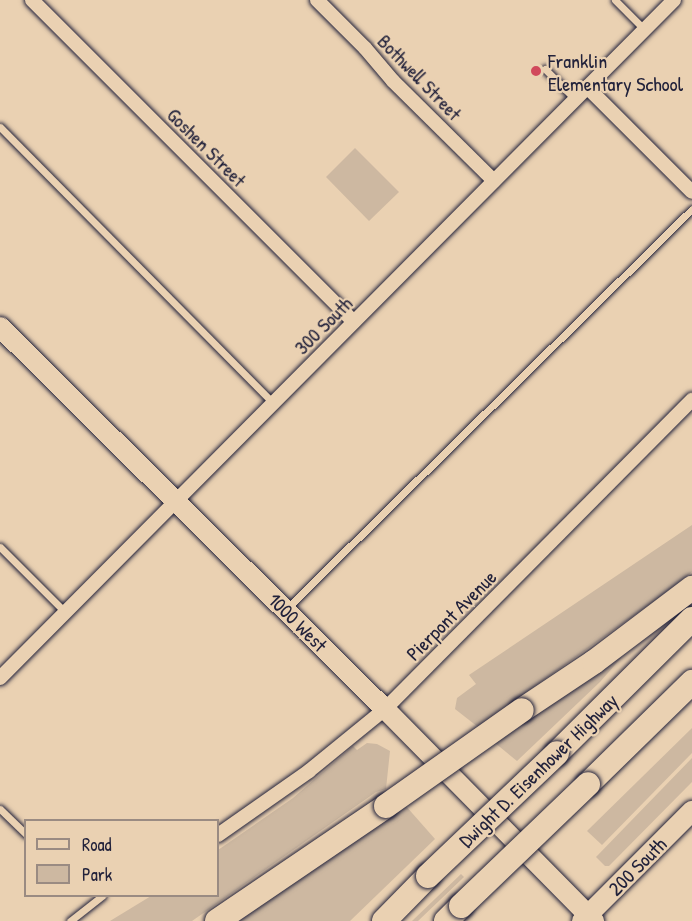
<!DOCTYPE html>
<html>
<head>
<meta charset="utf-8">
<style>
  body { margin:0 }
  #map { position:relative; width:692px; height:921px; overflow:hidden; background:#ead1b2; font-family:"Patrick Hand",sans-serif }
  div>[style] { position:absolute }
  .green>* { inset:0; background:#cdb8a1 }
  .roads { filter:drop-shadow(0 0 2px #22223b) drop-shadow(0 0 2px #22223b) }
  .lane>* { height:7px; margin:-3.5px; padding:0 3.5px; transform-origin:3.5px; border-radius:3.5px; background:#ead1b2 }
  .street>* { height:14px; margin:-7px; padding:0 7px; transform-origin:7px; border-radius:7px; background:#ead1b2 }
  .secondary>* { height:20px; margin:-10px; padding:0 10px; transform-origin:10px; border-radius:10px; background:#ead1b2 }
  .highway>* { height:24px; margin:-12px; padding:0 12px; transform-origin:12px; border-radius:12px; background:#ead1b2 }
  .bridges { filter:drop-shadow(0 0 2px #22223b) drop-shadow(0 0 2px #22223b) }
  .highway-bridge>* { height:24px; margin:-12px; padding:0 12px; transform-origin:12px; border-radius:12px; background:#ead1b2 }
  .dots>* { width:16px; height:16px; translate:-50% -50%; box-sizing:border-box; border:3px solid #ead1b2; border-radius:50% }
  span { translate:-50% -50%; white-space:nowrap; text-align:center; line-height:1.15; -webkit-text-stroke:4.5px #ead1b2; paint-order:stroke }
  .poi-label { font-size:20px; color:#22223b }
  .left { translate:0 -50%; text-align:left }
  .street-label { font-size:20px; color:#22223b }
  .legend { position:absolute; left:24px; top:819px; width:195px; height:78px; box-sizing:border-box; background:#ead1b2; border:2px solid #9a8b82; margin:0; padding:8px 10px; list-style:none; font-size:18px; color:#22223b }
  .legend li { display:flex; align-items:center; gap:12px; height:30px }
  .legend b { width:30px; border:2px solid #9a8b82 }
</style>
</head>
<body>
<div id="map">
  <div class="green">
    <i style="clip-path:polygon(355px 148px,399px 192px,369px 221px,326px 177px)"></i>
    <i style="clip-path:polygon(692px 525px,692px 572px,657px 599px,478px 727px,455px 709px,457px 698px,476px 684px,469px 675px)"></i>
    <i style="clip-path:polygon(618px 656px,621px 658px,600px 682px,517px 761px,495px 743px)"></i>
    <i style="clip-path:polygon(692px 728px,692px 753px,602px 845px,587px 831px)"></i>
    <i style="clip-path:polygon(367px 743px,377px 744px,390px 751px,386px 789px,376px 792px,192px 921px,110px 921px,151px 896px,218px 896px,218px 850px,293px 798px,353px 746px,357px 750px)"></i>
    <i style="clip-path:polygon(692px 758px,692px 782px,609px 866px,605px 866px,596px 857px)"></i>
    <i style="clip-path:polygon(405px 805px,435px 839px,350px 921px,236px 921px)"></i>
    <i style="clip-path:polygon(461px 874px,464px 877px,418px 921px,412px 921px)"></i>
  </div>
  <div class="roads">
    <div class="lane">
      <i style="left:615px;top:0;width:42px;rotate:45deg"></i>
      <i style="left:545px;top:69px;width:42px;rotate:45deg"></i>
      <i style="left:0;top:127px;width:388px;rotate:45.3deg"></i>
      <i style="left:0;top:547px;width:92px;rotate:45deg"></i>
      <i style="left:286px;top:609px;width:570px;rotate:-44.57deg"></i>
      <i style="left:0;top:809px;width:36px;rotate:44deg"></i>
      <i style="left:70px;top:921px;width:41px;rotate:-38deg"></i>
    </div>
    <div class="street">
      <i style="left:32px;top:0;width:455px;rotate:45deg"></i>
      <i style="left:317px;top:0;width:68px;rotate:45deg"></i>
      <i style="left:365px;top:48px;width:43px;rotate:49.7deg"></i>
      <i style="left:393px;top:81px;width:142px;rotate:44.7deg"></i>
      <i style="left:587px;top:87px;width:148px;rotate:45deg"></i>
      <i style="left:0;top:678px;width:956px;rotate:-45.17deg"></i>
      <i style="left:218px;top:835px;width:111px;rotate:-35.1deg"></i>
      <i style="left:309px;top:771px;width:98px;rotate:-39.2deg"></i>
      <i style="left:385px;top:709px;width:436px;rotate:-45.2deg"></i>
    </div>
    <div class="secondary">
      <i style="left:0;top:327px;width:542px;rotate:44.78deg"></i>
      <i style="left:385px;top:709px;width:298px;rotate:45.4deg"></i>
      <i style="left:582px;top:921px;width:156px;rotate:-45deg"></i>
    </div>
    <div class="highway">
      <i style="left:522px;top:710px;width:87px;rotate:-33.7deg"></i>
      <i style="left:594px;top:662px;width:123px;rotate:-37.1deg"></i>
      <i style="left:557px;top:753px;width:190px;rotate:-44.8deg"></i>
      <i style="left:588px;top:784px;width:146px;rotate:-44.4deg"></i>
      <i style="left:217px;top:921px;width:204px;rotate:-34.2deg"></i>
      <i style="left:384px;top:921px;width:63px;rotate:-45.6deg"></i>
      <i style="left:446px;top:921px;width:21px;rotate:-45deg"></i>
    </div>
  </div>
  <div class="bridges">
    <div class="highway-bridge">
      <i style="left:386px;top:806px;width:166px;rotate:-35.2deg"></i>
      <i style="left:428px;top:876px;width:178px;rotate:-43.6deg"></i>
      <i style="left:461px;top:906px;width:176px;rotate:-43.8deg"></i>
    </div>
  </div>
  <div class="dots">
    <i style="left:536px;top:71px;background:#d1495b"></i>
  </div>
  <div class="poi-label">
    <span class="left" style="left:548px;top:72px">Franklin<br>Elementary School</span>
  </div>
  <div class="street-label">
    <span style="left:420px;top:77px;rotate:46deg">Bothwell Street</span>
    <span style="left:207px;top:147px;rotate:45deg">Goshen Street</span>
    <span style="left:323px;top:325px;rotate:-45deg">300 South</span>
    <span style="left:451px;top:615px;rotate:-45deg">Pierpont Avenue</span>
    <span style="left:298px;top:622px;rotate:45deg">1000 West</span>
    <span style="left:538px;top:770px;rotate:-44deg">Dwight D. Eisenhower Highway</span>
    <span style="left:637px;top:866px;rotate:-45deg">200 South</span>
  </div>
  <ul class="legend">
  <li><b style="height:8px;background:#ead1b2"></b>Road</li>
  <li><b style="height:16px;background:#cdb8a1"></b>Park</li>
  </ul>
</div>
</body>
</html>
